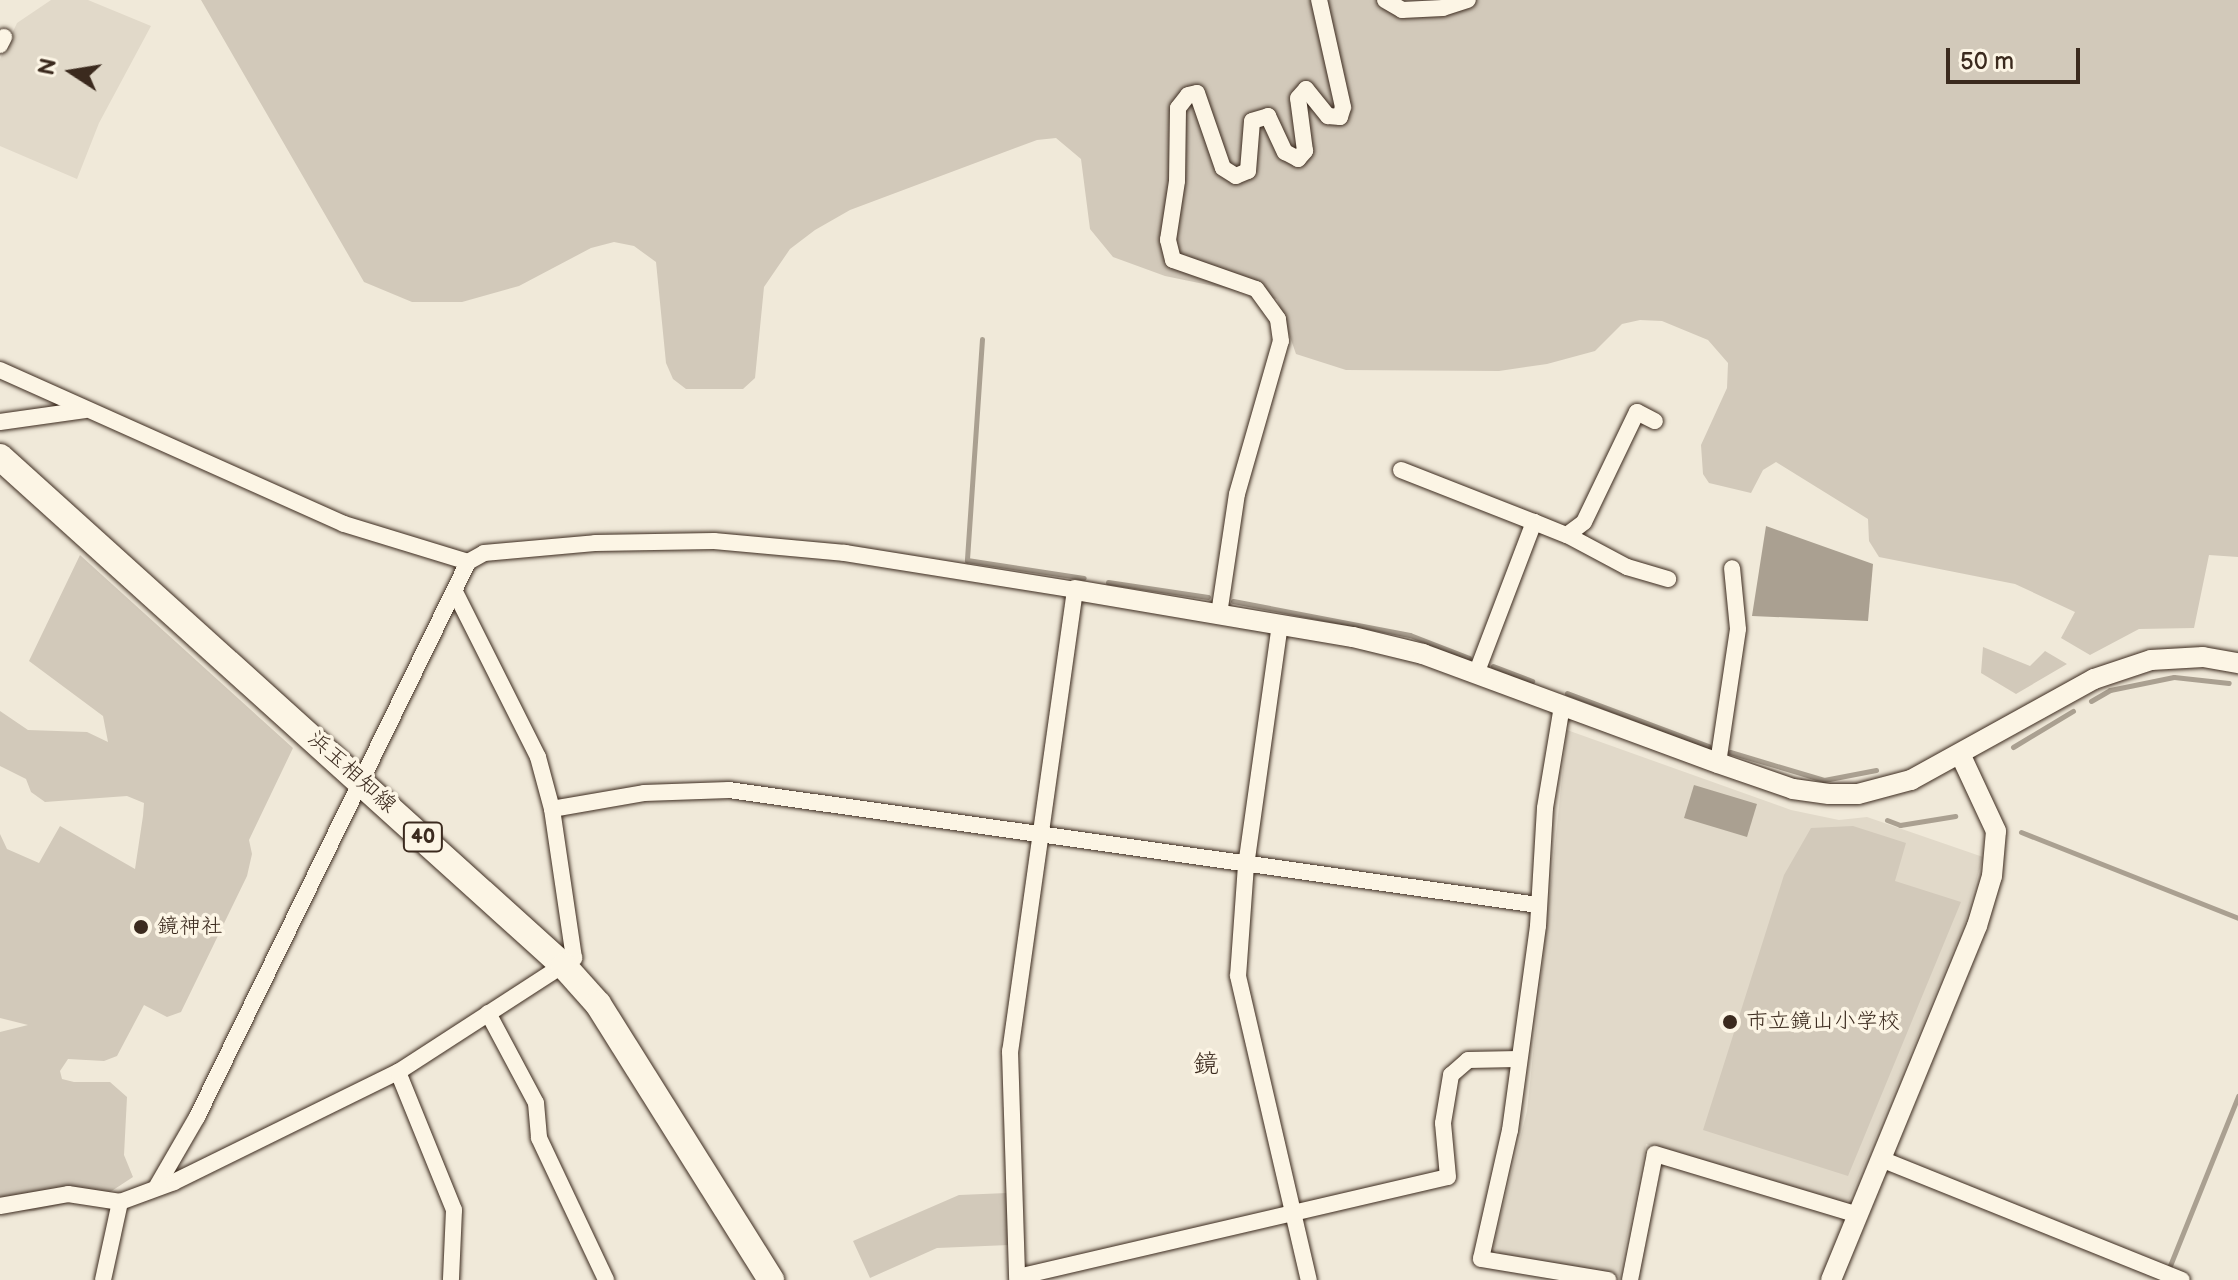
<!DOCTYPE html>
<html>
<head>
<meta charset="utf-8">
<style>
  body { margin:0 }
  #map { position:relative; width:2238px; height:1280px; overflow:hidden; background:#f0e9d9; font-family:"Balsamiq Sans","Klee One",sans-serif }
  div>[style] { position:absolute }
  .built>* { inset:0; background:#e1d9c9 }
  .green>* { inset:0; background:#d2c9ba }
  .water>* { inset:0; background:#aaa091 }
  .stream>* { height:5px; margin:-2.5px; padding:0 2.5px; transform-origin:2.5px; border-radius:2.5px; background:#aaa091 }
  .roads { filter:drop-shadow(0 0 2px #3b2a1e) drop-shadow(0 0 2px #3b2a1e) }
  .minor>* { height:16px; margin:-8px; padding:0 8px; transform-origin:8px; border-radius:8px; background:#fcf5e5 }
  .tertiary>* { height:20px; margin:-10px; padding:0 10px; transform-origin:10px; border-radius:10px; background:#fcf5e5 }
  .primary>* { height:26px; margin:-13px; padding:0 13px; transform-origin:13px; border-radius:13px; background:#fcf5e5 }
  .dots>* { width:22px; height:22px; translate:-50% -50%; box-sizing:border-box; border:4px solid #fcf5e5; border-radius:50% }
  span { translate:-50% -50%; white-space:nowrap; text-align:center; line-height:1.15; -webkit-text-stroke:7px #fcf5e5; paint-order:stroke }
  .shield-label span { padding:2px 6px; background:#fcf5e5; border:2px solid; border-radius:6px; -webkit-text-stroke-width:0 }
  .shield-label { font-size:20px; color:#3b2a1e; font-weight:700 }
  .street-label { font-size:22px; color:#3b2a1e }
  .poi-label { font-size:22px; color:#3b2a1e }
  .left { translate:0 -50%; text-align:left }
  .quarter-label { font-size:26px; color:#3b2a1e }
  .north { position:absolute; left:32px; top:32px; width:80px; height:80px; -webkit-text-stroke:6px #fcf5e5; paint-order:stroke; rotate:282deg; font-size:22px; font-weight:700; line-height:32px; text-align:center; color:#3b2a1e }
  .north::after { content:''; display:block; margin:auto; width:28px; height:36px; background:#3b2a1e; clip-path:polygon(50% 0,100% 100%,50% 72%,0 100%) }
  .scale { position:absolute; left:1946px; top:48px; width:134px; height:36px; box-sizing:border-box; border:4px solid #3b2a1e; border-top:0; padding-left:10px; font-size:24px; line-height:28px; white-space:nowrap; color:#3b2a1e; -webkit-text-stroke:6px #fcf5e5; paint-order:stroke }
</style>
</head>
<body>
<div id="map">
  <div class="built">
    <i style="clip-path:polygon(51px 0,88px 0,151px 26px,99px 123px,77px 179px,0 146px,0 59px,17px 23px)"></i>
    <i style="clip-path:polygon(1567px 730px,1791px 810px,1839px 820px,1867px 817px,1983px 857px,1964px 924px,1849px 1200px,1843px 1203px,1646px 1144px,1619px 1276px,1500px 1254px,1493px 1247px,1527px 1111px)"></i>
  </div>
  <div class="green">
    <i style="clip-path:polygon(201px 0,2238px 0,2238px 557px,2209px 555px,2194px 628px,2139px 629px,2090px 655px,2061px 638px,2075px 612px,2015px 584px,1879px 557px,1869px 541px,1868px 519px,1776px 462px,1763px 470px,1751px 493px,1709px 483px,1703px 474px,1701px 445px,1727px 388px,1728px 363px,1708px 340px,1662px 321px,1640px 320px,1622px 324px,1595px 351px,1547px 364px,1499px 371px,1346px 370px,1296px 354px,1277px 299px,1165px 276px,1113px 257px,1090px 229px,1081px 159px,1056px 138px,1037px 140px,850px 210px,815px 230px,790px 249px,764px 287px,755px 378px,743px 389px,686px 389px,673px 379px,666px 363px,656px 262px,634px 246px,614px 242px,591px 248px,519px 286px,462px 302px,412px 302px,364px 282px)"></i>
    <i style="clip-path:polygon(80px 555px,293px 748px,249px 840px,252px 854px,247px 876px,181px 1012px,167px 1017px,144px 1005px,117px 1056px,104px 1061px,68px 1059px,60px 1071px,62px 1079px,74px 1082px,110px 1082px,127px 1097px,124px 1155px,133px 1177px,107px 1194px,34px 1211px,0 1211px,0 1032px,28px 1025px,0 1018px,0 834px,7px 849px,39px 863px,60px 826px,135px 869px,143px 816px,144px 803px,127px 796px,45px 802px,31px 792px,26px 779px,0 766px,0 711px,28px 730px,87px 732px,108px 742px,103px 716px,29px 661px)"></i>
    <i style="clip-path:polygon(1983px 647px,2030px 666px,2045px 651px,2067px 664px,2016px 694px,1981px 673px)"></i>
    <i style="clip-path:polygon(1853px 826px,1906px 843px,1895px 881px,1961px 902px,1848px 1176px,1703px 1130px,1784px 875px,1811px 828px)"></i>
    <i style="clip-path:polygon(1007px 1193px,1009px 1245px,937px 1248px,870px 1278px,853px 1241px,959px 1195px)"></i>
  </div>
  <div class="water">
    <i style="clip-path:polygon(1766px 526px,1873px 564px,1868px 621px,1752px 616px)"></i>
    <i style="clip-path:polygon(1694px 785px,1757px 804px,1747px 837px,1684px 818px)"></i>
  </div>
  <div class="stream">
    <i style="left:982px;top:339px;width:222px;rotate:93.9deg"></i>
    <i style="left:967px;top:560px;width:118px;rotate:8.7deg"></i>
    <i style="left:1108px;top:582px;width:101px;rotate:8.5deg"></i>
    <i style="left:1233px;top:601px;width:180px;rotate:10.9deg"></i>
    <i style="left:1410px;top:635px;width:63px;rotate:21.3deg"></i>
    <i style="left:1493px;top:666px;width:42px;rotate:21deg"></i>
    <i style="left:1567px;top:693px;width:151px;rotate:20.6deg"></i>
    <i style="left:2091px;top:701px;width:22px;rotate:-30deg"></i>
    <i style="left:2110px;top:690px;width:65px;rotate:-11.5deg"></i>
    <i style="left:2174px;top:677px;width:55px;rotate:6.2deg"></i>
    <i style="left:2013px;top:747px;width:70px;rotate:-31deg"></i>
    <i style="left:1730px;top:752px;width:98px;rotate:16.6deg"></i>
    <i style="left:1824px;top:780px;width:53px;rotate:-10.9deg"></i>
    <i style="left:1887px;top:820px;width:14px;rotate:21deg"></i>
    <i style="left:1900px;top:825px;width:56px;rotate:-9.3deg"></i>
    <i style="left:2021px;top:832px;width:233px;rotate:21.6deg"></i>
    <i style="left:2167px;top:1273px;width:191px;rotate:-68.1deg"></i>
  </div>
  <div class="roads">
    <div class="minor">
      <i style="left:1385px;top:0;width:20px;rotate:30deg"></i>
      <i style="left:1402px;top:10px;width:41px;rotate:-2.8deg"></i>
      <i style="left:1443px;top:8px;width:26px;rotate:-18deg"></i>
      <i style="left:0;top:45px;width:9px;rotate:-63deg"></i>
      <i style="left:0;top:370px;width:377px;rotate:24.1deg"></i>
      <i style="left:344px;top:524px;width:130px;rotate:17deg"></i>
      <i style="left:0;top:422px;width:86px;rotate:-8deg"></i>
      <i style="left:1401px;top:470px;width:143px;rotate:21.4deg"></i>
      <i style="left:1567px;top:535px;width:68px;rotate:28.1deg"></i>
      <i style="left:1627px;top:567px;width:43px;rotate:16.3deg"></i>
      <i style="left:1219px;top:614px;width:121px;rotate:-81.5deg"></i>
      <i style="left:1237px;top:494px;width:159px;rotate:-74deg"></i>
      <i style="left:1281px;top:341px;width:22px;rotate:-98deg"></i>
      <i style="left:1278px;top:319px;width:37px;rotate:-126deg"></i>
      <i style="left:1256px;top:289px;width:88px;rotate:-160.7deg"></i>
      <i style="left:1173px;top:260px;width:21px;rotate:-104deg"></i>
      <i style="left:1168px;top:240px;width:60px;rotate:-81.3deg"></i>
      <i style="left:1177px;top:181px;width:73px;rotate:-89.2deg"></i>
      <i style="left:1178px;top:108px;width:16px;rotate:-52deg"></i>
      <i style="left:1188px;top:95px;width:9px;rotate:-13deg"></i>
      <i style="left:1197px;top:93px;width:79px;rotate:70.9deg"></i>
      <i style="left:1223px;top:168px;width:15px;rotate:32deg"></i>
      <i style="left:1236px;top:176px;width:13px;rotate:-23deg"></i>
      <i style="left:1248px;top:171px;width:50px;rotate:-85.4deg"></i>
      <i style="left:1252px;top:121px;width:17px;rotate:-17deg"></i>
      <i style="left:1268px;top:116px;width:40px;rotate:65deg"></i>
      <i style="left:1285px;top:152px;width:15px;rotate:28deg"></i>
      <i style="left:1298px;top:159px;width:11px;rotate:-49deg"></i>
      <i style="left:1305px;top:151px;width:53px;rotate:-97.5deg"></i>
      <i style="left:1298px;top:98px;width:12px;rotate:-48deg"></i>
      <i style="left:1306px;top:89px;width:35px;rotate:51deg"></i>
      <i style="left:1328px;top:116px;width:12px;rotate:5deg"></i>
      <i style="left:1340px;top:117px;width:10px;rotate:-73deg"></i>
      <i style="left:1343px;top:107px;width:110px;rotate:-102.6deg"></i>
      <i style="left:1280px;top:624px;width:243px;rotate:98deg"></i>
      <i style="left:1246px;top:865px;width:111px;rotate:94.1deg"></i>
      <i style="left:1238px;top:976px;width:312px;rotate:76.9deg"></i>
      <i style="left:1476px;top:674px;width:163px;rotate:-69.1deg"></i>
      <i style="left:1534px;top:522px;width:35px;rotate:22deg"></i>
      <i style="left:1567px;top:535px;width:21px;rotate:-37deg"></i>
      <i style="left:1584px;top:522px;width:122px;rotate:-64.3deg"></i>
      <i style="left:1637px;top:412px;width:20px;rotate:27deg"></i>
      <i style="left:1562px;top:706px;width:103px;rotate:99.5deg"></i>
      <i style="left:1545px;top:808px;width:118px;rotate:93.4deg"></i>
      <i style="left:1538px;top:926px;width:206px;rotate:97.8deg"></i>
      <i style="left:1510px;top:1130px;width:132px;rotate:102.7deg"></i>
      <i style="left:1481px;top:1259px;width:129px;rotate:9.4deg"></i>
      <i style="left:1718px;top:763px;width:135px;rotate:-81.5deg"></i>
      <i style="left:1738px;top:629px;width:61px;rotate:-95.6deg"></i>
      <i style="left:552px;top:809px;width:93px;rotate:-9.9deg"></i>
      <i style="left:644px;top:793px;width:85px;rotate:-2deg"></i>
      <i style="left:729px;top:790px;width:817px;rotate:8.09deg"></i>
      <i style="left:488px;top:1013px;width:102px;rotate:61.9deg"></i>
      <i style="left:536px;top:1103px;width:35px;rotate:85deg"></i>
      <i style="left:539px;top:1138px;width:157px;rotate:64.7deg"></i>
      <i style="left:398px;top:1072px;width:149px;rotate:67.9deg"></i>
      <i style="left:454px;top:1210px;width:70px;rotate:92.5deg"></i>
      <i style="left:1881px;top:1159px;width:324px;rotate:21.9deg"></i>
      <i style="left:157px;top:1186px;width:80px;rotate:-59.9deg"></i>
      <i style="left:197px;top:1117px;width:618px;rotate:-63.97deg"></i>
      <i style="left:468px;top:562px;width:18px;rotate:-29deg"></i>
      <i style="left:484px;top:553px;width:111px;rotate:-5.1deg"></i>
      <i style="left:595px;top:543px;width:119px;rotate:-1deg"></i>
      <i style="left:714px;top:541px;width:132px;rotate:5.2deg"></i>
      <i style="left:845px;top:553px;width:233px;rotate:9.1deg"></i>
      <i style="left:1075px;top:590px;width:466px;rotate:98deg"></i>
      <i style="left:1010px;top:1051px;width:229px;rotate:88.2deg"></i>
      <i style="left:0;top:1206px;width:69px;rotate:-10deg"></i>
      <i style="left:68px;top:1194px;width:53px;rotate:8.7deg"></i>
      <i style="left:120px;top:1202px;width:58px;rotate:-20.3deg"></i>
      <i style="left:174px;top:1182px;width:250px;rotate:-26.2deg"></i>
      <i style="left:398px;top:1072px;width:210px;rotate:-32.9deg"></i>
      <i style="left:574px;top:958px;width:151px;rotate:-98.4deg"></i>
      <i style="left:552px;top:809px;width:54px;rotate:-105.1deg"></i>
      <i style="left:538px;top:757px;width:182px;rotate:-116.7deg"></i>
      <i style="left:1018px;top:1277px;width:441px;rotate:-13.1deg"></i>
      <i style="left:1448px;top:1177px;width:54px;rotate:-95.3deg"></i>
      <i style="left:1443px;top:1123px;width:49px;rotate:-80.5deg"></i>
      <i style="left:1451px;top:1075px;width:23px;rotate:-41deg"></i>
      <i style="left:1468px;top:1060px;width:50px;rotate:-1.1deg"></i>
      <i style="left:103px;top:1280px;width:80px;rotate:-77.7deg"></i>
      <i style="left:1630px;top:1280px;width:128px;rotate:-78.8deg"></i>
      <i style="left:1655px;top:1154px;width:212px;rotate:16.7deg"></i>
    </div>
    <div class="tertiary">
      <i style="left:1075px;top:590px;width:282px;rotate:9.6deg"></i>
      <i style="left:1353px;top:637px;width:72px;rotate:13.7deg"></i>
      <i style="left:1423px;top:654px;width:314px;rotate:20.3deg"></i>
      <i style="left:1718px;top:763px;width:79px;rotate:19.1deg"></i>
      <i style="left:1793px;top:789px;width:36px;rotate:8deg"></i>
      <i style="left:1829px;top:794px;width:29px"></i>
      <i style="left:1858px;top:794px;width:55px;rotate:-14.8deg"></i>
      <i style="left:1911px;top:780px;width:209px;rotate:-28.9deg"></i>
      <i style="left:2094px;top:679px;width:60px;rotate:-18.4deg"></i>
      <i style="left:2151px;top:660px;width:52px;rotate:-3.3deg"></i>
      <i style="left:2203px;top:657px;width:36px;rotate:10deg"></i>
      <i style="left:1831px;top:1280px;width:383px;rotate:-67.6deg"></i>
      <i style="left:1977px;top:926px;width:52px;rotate:-73.3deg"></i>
      <i style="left:1992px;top:876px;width:45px;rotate:-84.9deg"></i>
      <i style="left:1996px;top:831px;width:83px;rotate:-115deg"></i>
    </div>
    <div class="primary">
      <i style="left:0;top:457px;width:760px;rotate:42.07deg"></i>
      <i style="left:564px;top:966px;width:51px;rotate:48.2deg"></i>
      <i style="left:598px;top:1004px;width:326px;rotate:57.9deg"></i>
    </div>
  </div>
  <div class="dots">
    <i style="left:141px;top:927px;background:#3b2a1e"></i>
    <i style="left:1730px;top:1022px;background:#3b2a1e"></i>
  </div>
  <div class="shield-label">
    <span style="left:423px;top:837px">40</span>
  </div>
  <div class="street-label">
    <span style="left:352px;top:772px;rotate:42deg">浜玉相知線</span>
  </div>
  <div class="poi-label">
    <span class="left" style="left:157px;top:927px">鏡神社</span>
    <span class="left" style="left:1746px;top:1022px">市立鏡山小学校</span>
  </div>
  <div class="quarter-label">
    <span style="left:1206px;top:1065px">鏡</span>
  </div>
  <div class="north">N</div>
  <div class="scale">50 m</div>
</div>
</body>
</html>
